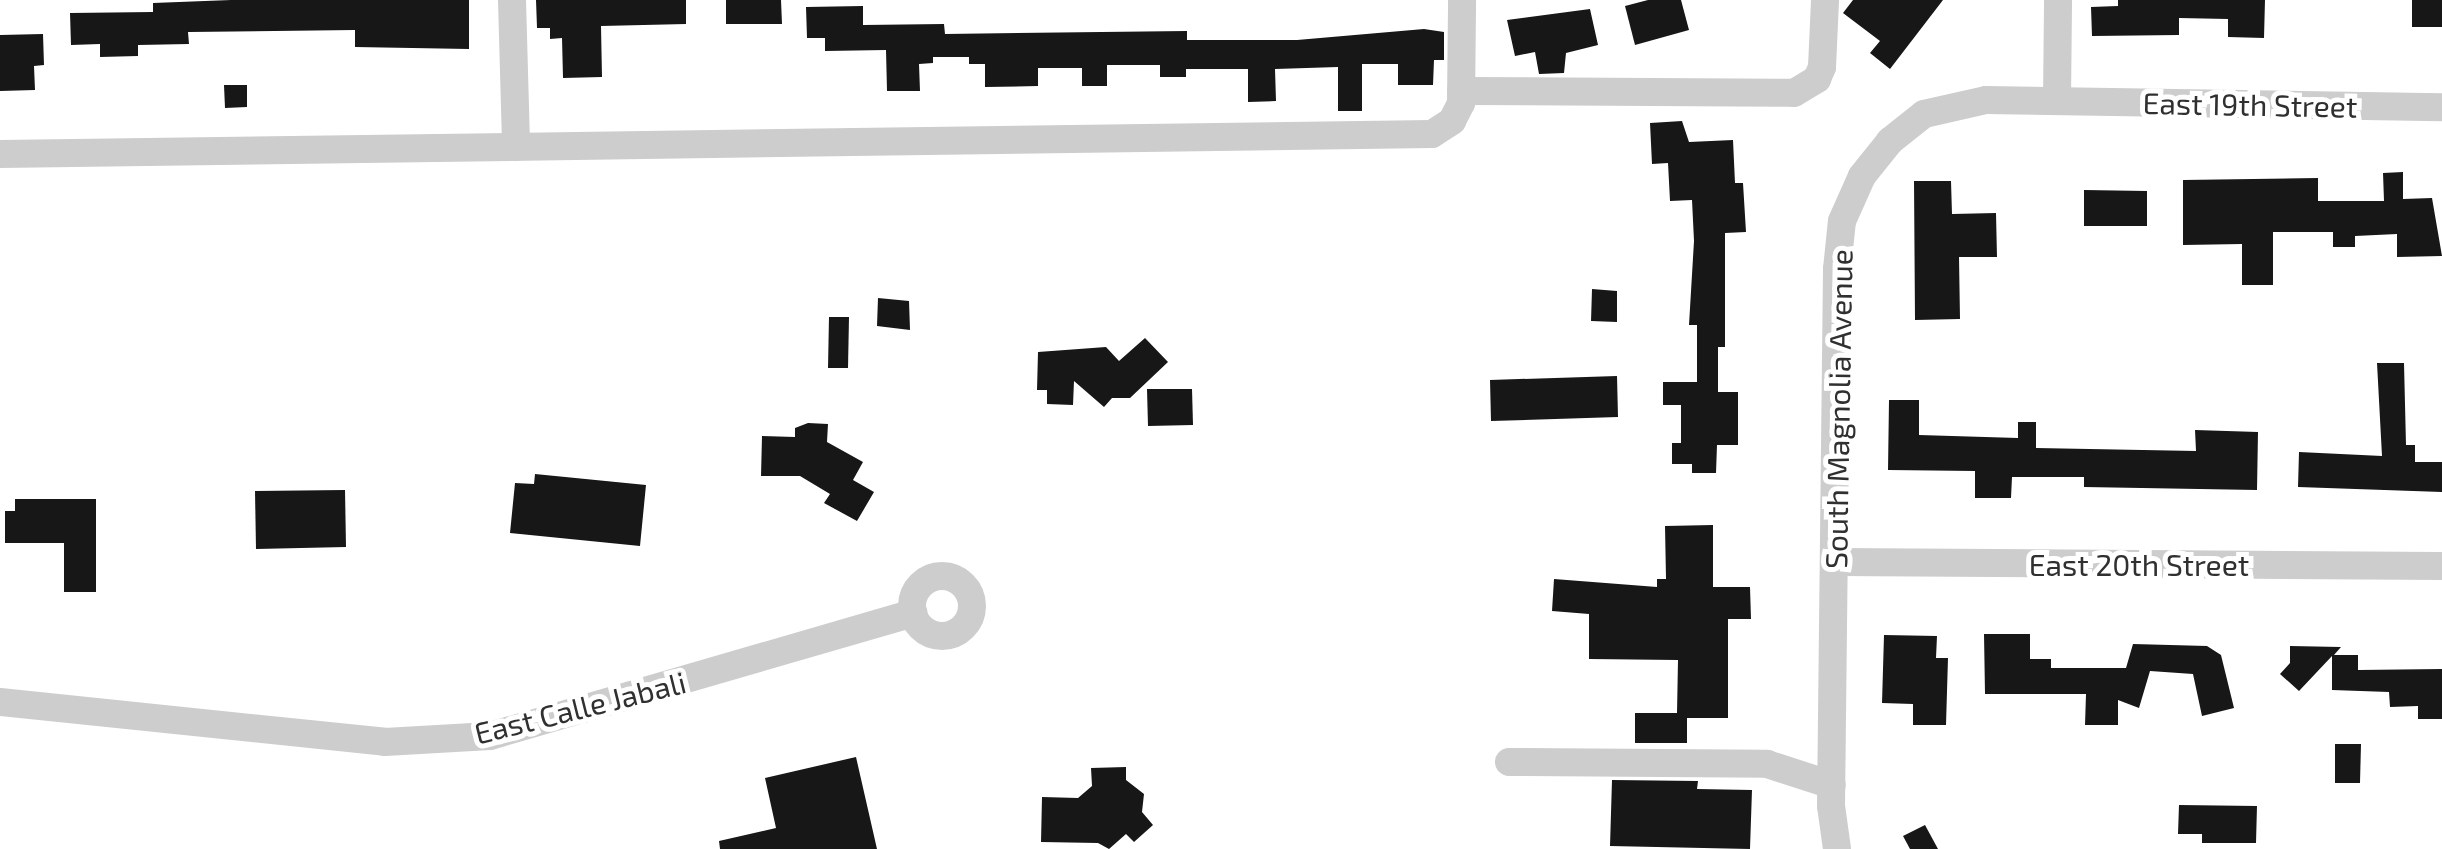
<!DOCTYPE html>
<html>
<head>
<meta charset="utf-8">
<style>
  body { margin:0 }
  #map { position:relative; width:2442px; height:849px; overflow:hidden; background:#fff; font-family:"Exo 2",sans-serif }
  div>[style] { position:absolute }
  .building>* { inset:0; background:#171717 }
  .minor>* { height:28px; margin:-14px; padding:0 14px; transform-origin:14px; border-radius:14px; background:#cdcdcd }
  .minor>.ring { margin:-14px; padding:0; box-sizing:content-box; background:none; border:28px solid #cdcdcd; border-radius:50% }
  span { translate:-50% -50%; white-space:nowrap; text-align:center; line-height:1.15; -webkit-text-stroke:10px #fff; paint-order:stroke }
  .street-label { font-size:30px; color:#303030 }
</style>
</head>
<body>
<div id="map">
  <div class="building">
    <i style="clip-path:polygon(231px 0,469px 0,469px 49px,355px 47px,355px 30px,188px 32px,189px 44px,138px 45px,138px 56px,100px 57px,100px 44px,71px 45px,70px 13px,153px 12px,153px 3px)"></i>
    <i style="clip-path:polygon(536px 0,686px 0,686px 24px,601px 26px,602px 77px,563px 78px,562px 38px,550px 39px,550px 28px,537px 28px)"></i>
    <i style="clip-path:polygon(726px 0,781px 0,782px 24px,726px 24px)"></i>
    <i style="clip-path:polygon(1648px 0,1681px 0,1689px 30px,1635px 45px,1625px 6px)"></i>
    <i style="clip-path:polygon(1853px 0,1943px 0,1890px 69px,1870px 53px,1880px 41px,1843px 13px)"></i>
    <i style="clip-path:polygon(2118px 0,2265px 0,2264px 38px,2228px 37px,2228px 19px,2179px 18px,2179px 35px,2092px 36px,2091px 7px,2118px 6px)"></i>
    <i style="clip-path:polygon(2412px 0,2442px 0,2442px 27px,2412px 27px)"></i>
    <i style="clip-path:polygon(863px 6px,863px 25px,944px 24px,945px 34px,1187px 31px,1187px 40px,1297px 40px,1424px 29px,1444px 32px,1444px 60px,1434px 60px,1433px 85px,1398px 85px,1398px 64px,1362px 64px,1362px 111px,1338px 111px,1338px 67px,1275px 69px,1276px 101px,1248px 102px,1248px 69px,1186px 69px,1186px 77px,1160px 77px,1160px 65px,1107px 65px,1107px 86px,1082px 86px,1082px 68px,1038px 68px,1038px 86px,985px 87px,985px 64px,969px 64px,969px 57px,933px 57px,933px 63px,919px 64px,920px 91px,887px 91px,886px 50px,825px 51px,825px 38px,807px 38px,806px 7px)"></i>
    <i style="clip-path:polygon(1590px 9px,1598px 45px,1566px 53px,1564px 73px,1539px 74px,1535px 52px,1515px 56px,1507px 20px)"></i>
    <i style="clip-path:polygon(43px 34px,44px 65px,34px 66px,35px 90px,0 91px,0 35px)"></i>
    <i style="clip-path:polygon(224px 85px,247px 85px,247px 107px,225px 108px)"></i>
    <i style="clip-path:polygon(1682px 121px,1689px 142px,1733px 140px,1735px 183px,1743px 183px,1746px 232px,1725px 233px,1725px 347px,1718px 347px,1718px 392px,1738px 392px,1738px 445px,1717px 445px,1716px 473px,1692px 473px,1692px 464px,1672px 464px,1672px 443px,1681px 443px,1681px 405px,1663px 405px,1663px 382px,1697px 382px,1697px 325px,1689px 325px,1694px 241px,1692px 200px,1670px 201px,1668px 163px,1652px 164px,1650px 123px)"></i>
    <i style="clip-path:polygon(2403px 172px,2403px 199px,2432px 198px,2442px 256px,2397px 257px,2397px 234px,2355px 236px,2355px 247px,2333px 247px,2333px 232px,2273px 232px,2273px 285px,2242px 285px,2242px 244px,2183px 245px,2183px 180px,2318px 178px,2318px 201px,2384px 201px,2383px 173px)"></i>
    <i style="clip-path:polygon(1914px 181px,1951px 181px,1952px 214px,1996px 213px,1997px 257px,1959px 257px,1960px 319px,1915px 320px)"></i>
    <i style="clip-path:polygon(2084px 190px,2147px 191px,2147px 226px,2084px 226px)"></i>
    <i style="clip-path:polygon(1592px 289px,1617px 291px,1617px 322px,1591px 321px)"></i>
    <i style="clip-path:polygon(878px 298px,909px 301px,910px 330px,877px 326px)"></i>
    <i style="clip-path:polygon(829px 317px,849px 317px,848px 368px,828px 368px)"></i>
    <i style="clip-path:polygon(1145px 338px,1168px 362px,1130px 398px,1112px 398px,1104px 407px,1074px 381px,1073px 405px,1047px 404px,1047px 390px,1037px 390px,1038px 352px,1106px 347px,1119px 361px)"></i>
    <i style="clip-path:polygon(2377px 363px,2404px 363px,2406px 445px,2415px 445px,2415px 462px,2442px 462px,2442px 492px,2298px 487px,2299px 452px,2382px 456px)"></i>
    <i style="clip-path:polygon(1617px 376px,1618px 417px,1491px 421px,1490px 380px)"></i>
    <i style="clip-path:polygon(1147px 389px,1192px 389px,1193px 425px,1148px 426px)"></i>
    <i style="clip-path:polygon(1889px 400px,1919px 400px,1919px 435px,2018px 438px,2018px 422px,2036px 422px,2036px 448px,2196px 451px,2195px 430px,2258px 432px,2257px 490px,2084px 487px,2084px 477px,2012px 477px,2011px 498px,1975px 498px,1975px 471px,1888px 470px)"></i>
    <i style="clip-path:polygon(808px 423px,828px 424px,827px 442px,863px 462px,853px 480px,874px 492px,857px 521px,824px 503px,830px 494px,800px 476px,761px 476px,762px 436px,795px 437px,795px 428px)"></i>
    <i style="clip-path:polygon(535px 474px,646px 485px,640px 546px,510px 533px,515px 483px,534px 484px)"></i>
    <i style="clip-path:polygon(345px 490px,346px 547px,256px 549px,255px 491px)"></i>
    <i style="clip-path:polygon(15px 499px,96px 499px,96px 592px,64px 592px,64px 543px,5px 543px,5px 511px,15px 511px)"></i>
    <i style="clip-path:polygon(1713px 525px,1713px 587px,1750px 587px,1751px 619px,1728px 619px,1728px 718px,1687px 718px,1687px 743px,1635px 743px,1635px 713px,1677px 713px,1678px 660px,1589px 659px,1589px 614px,1552px 611px,1554px 579px,1657px 587px,1657px 579px,1666px 579px,1665px 526px)"></i>
    <i style="clip-path:polygon(1984px 634px,2030px 634px,2030px 659px,2051px 659px,2051px 668px,2126px 668px,2133px 644px,2207px 646px,2221px 655px,2234px 708px,2202px 716px,2193px 674px,2150px 671px,2139px 708px,2118px 700px,2118px 725px,2085px 725px,2086px 694px,1985px 694px)"></i>
    <i style="clip-path:polygon(1884px 635px,1937px 636px,1936px 658px,1948px 658px,1946px 725px,1913px 725px,1913px 704px,1882px 703px)"></i>
    <i style="clip-path:polygon(2290px 646px,2341px 647px,2334px 655px,2358px 655px,2358px 670px,2442px 669px,2442px 719px,2418px 719px,2418px 706px,2390px 707px,2389px 692px,2332px 690px,2332px 656px,2299px 691px,2280px 674px,2290px 663px)"></i>
    <i style="clip-path:polygon(2335px 744px,2361px 744px,2360px 783px,2335px 783px)"></i>
    <i style="clip-path:polygon(856px 757px,877px 849px,720px 849px,719px 841px,776px 828px,765px 778px)"></i>
    <i style="clip-path:polygon(1126px 767px,1126px 780px,1144px 794px,1142px 812px,1153px 825px,1134px 842px,1126px 834px,1109px 849px,1098px 843px,1041px 842px,1042px 797px,1078px 798px,1092px 786px,1091px 768px)"></i>
    <i style="clip-path:polygon(1612px 780px,1698px 781px,1697px 789px,1752px 790px,1750px 849px,1610px 846px)"></i>
    <i style="clip-path:polygon(2179px 805px,2257px 806px,2256px 843px,2202px 843px,2202px 834px,2178px 834px)"></i>
    <i style="clip-path:polygon(1925px 825px,1938px 849px,1910px 849px,1903px 836px)"></i>
  </div>
  <div class="minor">
    <i style="left:512px;top:0;width:147px;rotate:88.4deg"></i>
    <i style="left:1461px;top:91px;width:333px;rotate:0.3deg"></i>
    <i style="left:1794px;top:93px;width:27px;rotate:-31deg"></i>
    <i style="left:1817px;top:79px;width:13px;rotate:-67deg"></i>
    <i style="left:1822px;top:67px;width:67px;rotate:-87.4deg"></i>
    <i style="left:2057px;top:100px;width:100px;rotate:-89.4deg"></i>
    <i style="left:0;top:154px;width:1432px;rotate:-0.8deg"></i>
    <i style="left:1432px;top:134px;width:24px;rotate:-33deg"></i>
    <i style="left:1452px;top:121px;width:20px;rotate:-63deg"></i>
    <i style="left:1461px;top:103px;width:103px;rotate:-89.4deg"></i>
    <i style="left:1835px;top:562px;width:607px;rotate:0.38deg"></i>
    <i class="ring" style="left:912px;top:576px;width:32px;height:32px"></i>
    <i style="left:0;top:702px;width:387px;rotate:5.9deg"></i>
    <i style="left:385px;top:742px;width:105px;rotate:-3.3deg"></i>
    <i style="left:490px;top:736px;width:441px;rotate:-16.2deg"></i>
    <i style="left:1509px;top:762px;width:258px;rotate:0.4deg"></i>
    <i style="left:1767px;top:764px;width:68px;rotate:17.9deg"></i>
    <i style="left:1837px;top:849px;width:43px;rotate:-97.9deg"></i>
    <i style="left:1831px;top:806px;width:537px;rotate:-89.36deg"></i>
    <i style="left:1837px;top:269px;width:48px;rotate:-84.1deg"></i>
    <i style="left:1842px;top:221px;width:49px;rotate:-66deg"></i>
    <i style="left:1862px;top:176px;width:45px;rotate:-51.3deg"></i>
    <i style="left:1890px;top:141px;width:43px;rotate:-38.5deg"></i>
    <i style="left:1924px;top:114px;width:64px;rotate:-12.7deg"></i>
    <i style="left:1986px;top:100px;width:456px;rotate:0.9deg"></i>
  </div>
  <div class="street-label">
    <span style="left:2250px;top:104px;rotate:1deg">East 19th Street</span>
    <span style="left:1838px;top:409px;rotate:-89deg">South Magnolia Avenue</span>
    <span style="left:2139px;top:564px">East 20th Street</span>
    <span style="left:580px;top:707px;rotate:-14deg">East Calle Jabali</span>
  </div>
</div>
</body>
</html>
